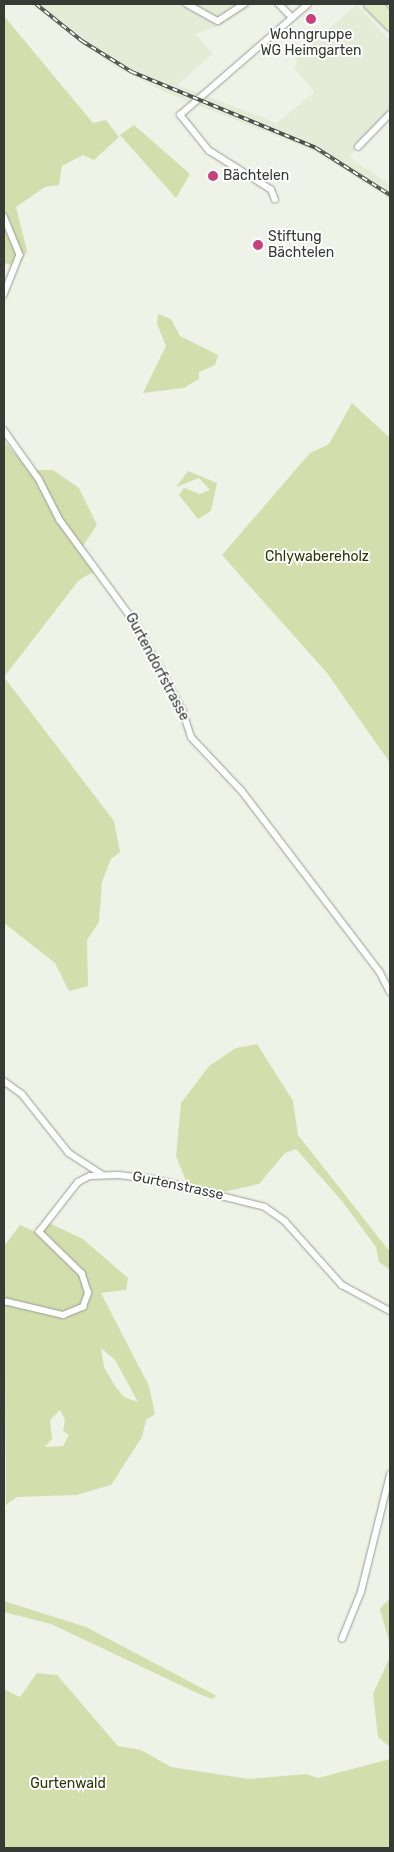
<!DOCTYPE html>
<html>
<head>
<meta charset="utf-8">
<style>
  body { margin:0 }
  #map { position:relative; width:394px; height:1852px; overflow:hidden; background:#eff2e7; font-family:Rubik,sans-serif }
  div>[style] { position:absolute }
  .built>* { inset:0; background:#e6ebd8 }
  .green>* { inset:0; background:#d2dfad }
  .roads { filter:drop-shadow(0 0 1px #9a9d92) drop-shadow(0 0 1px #9a9d92) }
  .minor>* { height:5.5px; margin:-2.75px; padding:0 2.75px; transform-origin:2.75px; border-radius:2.75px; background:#fff }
  .secondary>* { height:9px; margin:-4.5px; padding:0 4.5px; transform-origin:4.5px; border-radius:4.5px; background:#e4eac8 }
  .rail>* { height:4px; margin-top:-2px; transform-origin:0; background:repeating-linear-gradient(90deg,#fff 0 5.5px,#4f514b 0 11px); box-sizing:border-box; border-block:1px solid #4f514b }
  .dots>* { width:14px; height:14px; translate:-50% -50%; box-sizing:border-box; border:2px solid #fff; border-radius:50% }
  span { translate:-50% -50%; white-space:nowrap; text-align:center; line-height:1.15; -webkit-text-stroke:4px #fff; paint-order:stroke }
  .poi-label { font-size:14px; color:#383a35 }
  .left { translate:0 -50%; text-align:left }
  .park-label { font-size:14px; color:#2d3605 }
  .street-label { font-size:14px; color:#383a35 }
  .frame { position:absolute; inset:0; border:5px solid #383a35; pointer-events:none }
</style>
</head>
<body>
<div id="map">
  <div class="built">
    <i style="clip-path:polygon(30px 4px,255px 4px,222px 25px,196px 34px,213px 54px,177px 85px,277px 123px,314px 92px,295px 69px,298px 54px,357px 5px,390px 41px,390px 114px,349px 157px,390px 185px,390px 199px,316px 152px,165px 92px,117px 68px)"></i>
  </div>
  <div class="green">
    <i style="clip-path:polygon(4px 16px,93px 123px,106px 120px,119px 137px,94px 160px,83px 155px,62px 166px,59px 185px,45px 187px,16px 207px,27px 251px,18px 267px,4px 263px)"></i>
    <i style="clip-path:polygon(134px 125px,190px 174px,176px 198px,120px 135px)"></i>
    <i style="clip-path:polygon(158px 314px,171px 319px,180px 336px,218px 355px,215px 365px,199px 372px,199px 379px,184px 388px,143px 393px,166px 346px,157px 324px)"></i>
    <i style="clip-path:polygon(352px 403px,390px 438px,390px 763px,327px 673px,222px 555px,310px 453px,329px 444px)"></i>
    <i style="clip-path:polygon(4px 441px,29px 470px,53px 470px,79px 488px,97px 525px,80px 550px,95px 571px,79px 580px,4px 677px)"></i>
    <i style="clip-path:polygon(188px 471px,217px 483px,211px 511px,198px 519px,179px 495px,184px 488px,200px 494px,210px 490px,199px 478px,176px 487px)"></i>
    <i style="clip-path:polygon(4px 677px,114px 821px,120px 852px,111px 859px,102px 882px,99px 922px,87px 940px,88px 986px,69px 991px,55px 963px,4px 923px)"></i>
    <i style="clip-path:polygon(257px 1044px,293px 1101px,298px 1135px,390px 1252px,390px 1270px,379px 1262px,376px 1247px,342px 1201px,296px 1149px,285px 1153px,259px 1184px,223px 1192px,188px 1186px,176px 1156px,181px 1103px,209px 1066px,236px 1048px)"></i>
    <i style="clip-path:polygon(evenodd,45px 1221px,83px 1239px,128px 1278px,126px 1290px,101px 1293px,149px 1386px,155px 1414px,146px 1420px,142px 1437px,111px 1485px,76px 1495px,17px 1497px,6px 1505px,4px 1246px,20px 1225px,38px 1233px,45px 1221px,101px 1348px,115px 1360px,138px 1402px,124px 1397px,115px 1386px,104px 1367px,101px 1348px,45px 1221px,60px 1410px,65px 1420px,63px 1431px,69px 1435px,63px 1446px,45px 1447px,52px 1439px,50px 1420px,60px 1410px)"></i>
    <i style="clip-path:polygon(390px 1598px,390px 1645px,380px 1609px)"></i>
    <i style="clip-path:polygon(4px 1601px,86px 1627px,217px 1696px,212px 1699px,197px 1693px,51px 1624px,4px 1612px)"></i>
    <i style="clip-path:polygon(390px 1657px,390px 1747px,378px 1737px,373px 1694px)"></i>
    <i style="clip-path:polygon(37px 1673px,57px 1675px,118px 1746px,141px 1750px,171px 1767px,249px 1779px,306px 1774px,318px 1778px,390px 1759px,390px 1848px,4px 1848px,4px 1689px,20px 1697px)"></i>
  </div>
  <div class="roads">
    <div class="minor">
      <i style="left:187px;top:4px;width:35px;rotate:29deg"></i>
      <i style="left:218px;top:21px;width:31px;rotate:-33deg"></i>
      <i style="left:279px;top:4px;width:18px;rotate:45deg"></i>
      <i style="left:358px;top:147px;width:46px;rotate:-45.9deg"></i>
      <i style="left:275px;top:200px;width:11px;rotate:-112deg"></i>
      <i style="left:271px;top:190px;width:73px;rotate:-147.8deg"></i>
      <i style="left:209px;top:151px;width:46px;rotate:-128.9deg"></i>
      <i style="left:180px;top:115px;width:169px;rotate:-40.9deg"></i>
      <i style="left:4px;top:216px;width:42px;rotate:67.7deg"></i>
      <i style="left:20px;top:255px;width:43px;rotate:111.8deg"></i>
      <i style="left:4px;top:430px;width:60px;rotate:54.5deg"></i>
      <i style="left:39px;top:479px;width:46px;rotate:62.9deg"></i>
      <i style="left:60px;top:520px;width:125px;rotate:53.8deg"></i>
      <i style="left:134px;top:621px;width:102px;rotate:61.4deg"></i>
      <i style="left:183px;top:711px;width:28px;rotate:72deg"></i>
      <i style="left:192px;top:738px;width:73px;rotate:46.7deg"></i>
      <i style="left:242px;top:791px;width:228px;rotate:52.7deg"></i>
      <i style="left:380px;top:972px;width:22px;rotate:63deg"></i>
      <i style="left:4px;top:1081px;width:22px;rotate:36deg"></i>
      <i style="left:22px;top:1094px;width:75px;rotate:51.5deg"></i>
      <i style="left:69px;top:1153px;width:40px;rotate:32.9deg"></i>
      <i style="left:4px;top:1301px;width:61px;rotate:13.3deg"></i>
      <i style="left:63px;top:1315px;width:22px;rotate:-22deg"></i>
      <i style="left:83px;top:1307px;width:15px;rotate:-70deg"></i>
      <i style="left:88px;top:1293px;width:20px;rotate:-108deg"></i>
      <i style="left:82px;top:1274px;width:60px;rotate:-135.7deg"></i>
      <i style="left:39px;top:1232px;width:63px;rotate:-52deg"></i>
      <i style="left:78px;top:1182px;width:13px;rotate:-27deg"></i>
      <i style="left:90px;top:1176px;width:29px;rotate:-2deg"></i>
      <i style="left:119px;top:1175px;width:34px;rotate:7deg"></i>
      <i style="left:153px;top:1179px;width:115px;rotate:14deg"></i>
      <i style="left:265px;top:1207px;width:24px;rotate:35deg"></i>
      <i style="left:285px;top:1221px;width:86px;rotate:48.3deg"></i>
      <i style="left:342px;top:1285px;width:55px;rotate:28.4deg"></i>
      <i style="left:342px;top:1639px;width:51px;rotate:-68deg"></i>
      <i style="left:361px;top:1592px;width:121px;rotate:-76.1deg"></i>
    </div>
    <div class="secondary">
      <i style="left:368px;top:4px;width:31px;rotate:45deg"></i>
      <i style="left:378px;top:4px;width:18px;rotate:49deg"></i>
    </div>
  </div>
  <div class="rail">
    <i style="left:36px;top:4px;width:59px;rotate:38.8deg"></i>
    <i style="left:82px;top:41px;width:59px;rotate:31.8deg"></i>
    <i style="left:132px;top:72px;width:199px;rotate:22.4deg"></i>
    <i style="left:316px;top:148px;width:88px;rotate:32.4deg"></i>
  </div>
  <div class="dots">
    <i style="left:311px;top:19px;background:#c8407c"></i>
    <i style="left:213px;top:176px;background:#c8407c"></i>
    <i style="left:258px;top:245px;background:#c8407c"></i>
  </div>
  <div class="poi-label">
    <span style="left:311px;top:43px">Wohngruppe<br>WG Heimgarten</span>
    <span class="left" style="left:223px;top:176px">Bächtelen</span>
    <span class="left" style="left:268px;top:245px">Stiftung<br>Bächtelen</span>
  </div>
  <div class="park-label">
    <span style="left:317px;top:557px">Chlywabereholz</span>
    <span style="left:68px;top:1784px">Gurtenwald</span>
  </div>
  <div class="street-label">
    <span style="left:157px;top:667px;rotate:62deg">Gurtendorfstrasse</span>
    <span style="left:178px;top:1186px;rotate:12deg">Gurtenstrasse</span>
  </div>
  <div class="frame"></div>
</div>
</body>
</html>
